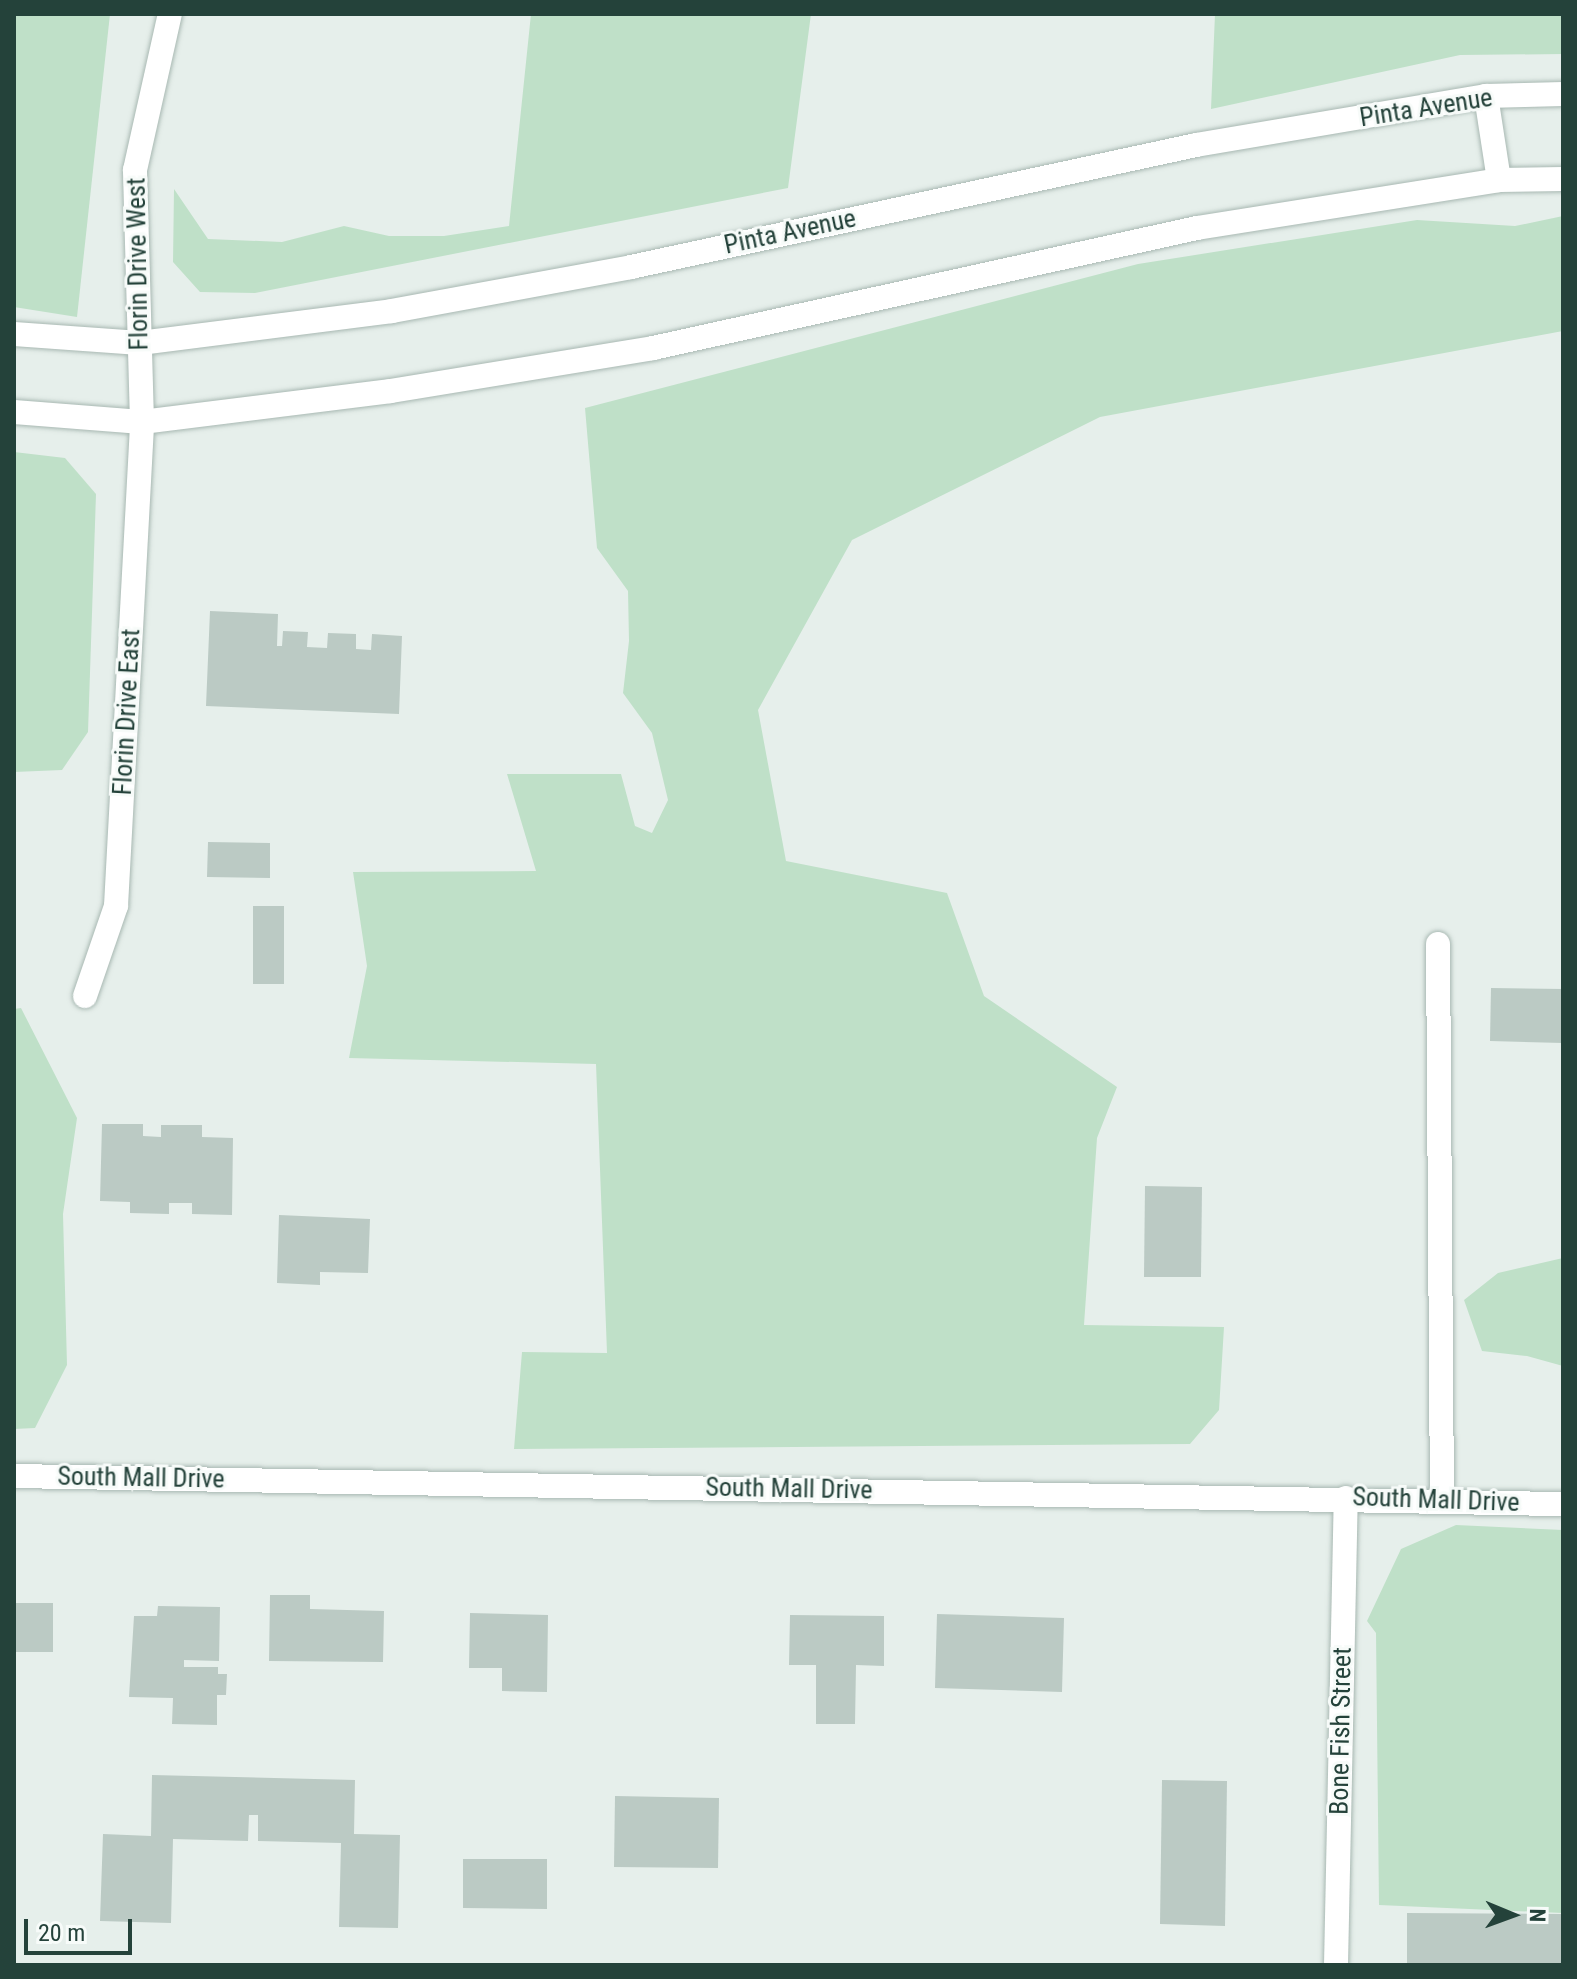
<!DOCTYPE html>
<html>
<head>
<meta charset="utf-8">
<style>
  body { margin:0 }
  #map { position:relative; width:1577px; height:1979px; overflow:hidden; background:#e6efeb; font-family:"Roboto Condensed",sans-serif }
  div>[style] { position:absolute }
  .green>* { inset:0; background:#bfe0c8 }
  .building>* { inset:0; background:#bbcac4 }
  .roads { filter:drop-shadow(0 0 2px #a8b8b2) drop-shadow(0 0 2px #a8b8b2) }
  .minor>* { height:24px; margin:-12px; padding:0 12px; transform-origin:12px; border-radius:12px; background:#fff }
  span { translate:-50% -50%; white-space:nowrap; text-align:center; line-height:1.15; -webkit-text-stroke:6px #f7fbf9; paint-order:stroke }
  .street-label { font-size:26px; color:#24423a }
  .frame { position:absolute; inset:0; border:16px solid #24423a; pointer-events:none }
  .north { position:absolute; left:1473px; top:1875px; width:80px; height:80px; -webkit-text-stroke:6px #f7fbf9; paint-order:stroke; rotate:91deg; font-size:22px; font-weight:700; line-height:32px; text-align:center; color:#24423a }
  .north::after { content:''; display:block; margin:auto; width:28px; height:36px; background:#24423a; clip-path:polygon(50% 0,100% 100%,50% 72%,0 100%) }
  .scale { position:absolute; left:24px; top:1919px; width:108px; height:36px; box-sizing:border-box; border:4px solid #24423a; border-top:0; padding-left:10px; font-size:24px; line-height:28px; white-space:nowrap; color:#24423a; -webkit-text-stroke:6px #f7fbf9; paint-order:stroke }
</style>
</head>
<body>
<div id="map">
  <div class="green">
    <i style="clip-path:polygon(14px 14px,110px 14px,77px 317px,14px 307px)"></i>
    <i style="clip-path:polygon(531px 14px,811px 14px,788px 188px,255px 293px,200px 292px,173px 262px,174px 189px,208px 239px,282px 242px,344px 226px,389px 236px,444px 236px,509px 226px)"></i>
    <i style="clip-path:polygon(1215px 14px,1563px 14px,1563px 54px,1460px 55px,1211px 109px)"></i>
    <i style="clip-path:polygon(1563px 216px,1563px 331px,1100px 417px,852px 540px,758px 710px,786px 861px,947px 893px,984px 996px,1117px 1087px,1097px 1138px,1084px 1325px,1224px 1327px,1219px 1410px,1190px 1444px,514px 1449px,522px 1352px,607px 1353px,596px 1064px,349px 1058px,367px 966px,353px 872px,536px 871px,507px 774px,621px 774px,635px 826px,652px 833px,668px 800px,652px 733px,623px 693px,629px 641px,628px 591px,597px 548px,585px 408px,1138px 264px,1417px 220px,1515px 226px)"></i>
    <i style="clip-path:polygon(14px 452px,65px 458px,96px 494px,88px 732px,62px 770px,14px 772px)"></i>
    <i style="clip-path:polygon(21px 1008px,77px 1118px,63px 1214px,67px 1365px,35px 1428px,14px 1429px,14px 1009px)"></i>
    <i style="clip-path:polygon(1563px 1258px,1563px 1366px,1527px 1356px,1482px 1351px,1464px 1300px,1498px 1273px)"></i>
    <i style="clip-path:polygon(1456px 1525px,1563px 1530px,1563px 1913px,1379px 1905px,1376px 1633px,1367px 1621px,1401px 1549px)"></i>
  </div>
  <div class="building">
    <i style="clip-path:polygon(210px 611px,278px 614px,277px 646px,282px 646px,283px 631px,308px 632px,307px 647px,327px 648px,328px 633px,356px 634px,356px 649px,371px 650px,372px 634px,402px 636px,399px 714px,206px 706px)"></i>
    <i style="clip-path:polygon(208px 842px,270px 843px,270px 878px,207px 877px)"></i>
    <i style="clip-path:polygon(253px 906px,284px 906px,284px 984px,253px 984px)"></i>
    <i style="clip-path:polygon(1491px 988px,1563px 989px,1563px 1043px,1490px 1041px)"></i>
    <i style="clip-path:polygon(102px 1124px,143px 1124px,143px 1136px,161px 1137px,161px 1125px,202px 1125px,202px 1137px,233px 1138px,232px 1215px,192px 1214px,192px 1203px,169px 1203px,169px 1214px,130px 1213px,130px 1202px,100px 1201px)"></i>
    <i style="clip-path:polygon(1145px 1186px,1202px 1187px,1201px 1277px,1144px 1277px)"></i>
    <i style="clip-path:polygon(279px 1215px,370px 1219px,368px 1273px,320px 1272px,320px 1285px,277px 1283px)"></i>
    <i style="clip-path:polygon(270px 1595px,310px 1595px,310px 1609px,384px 1611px,383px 1662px,269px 1661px)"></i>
    <i style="clip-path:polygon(14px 1603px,53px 1603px,53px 1652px,14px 1652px)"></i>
    <i style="clip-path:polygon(158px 1606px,220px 1607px,219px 1661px,184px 1660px,184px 1667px,218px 1667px,218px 1674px,227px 1674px,226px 1695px,217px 1695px,217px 1725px,172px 1724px,173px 1698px,129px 1697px,134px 1616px,157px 1616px)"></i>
    <i style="clip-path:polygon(470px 1613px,548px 1615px,547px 1692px,502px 1691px,502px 1668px,469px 1668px)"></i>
    <i style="clip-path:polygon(937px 1614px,1064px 1618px,1062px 1692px,935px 1688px)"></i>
    <i style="clip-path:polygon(790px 1615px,884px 1616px,884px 1666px,856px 1665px,855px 1724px,816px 1724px,816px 1665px,789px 1665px)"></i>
    <i style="clip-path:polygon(152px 1775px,355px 1780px,354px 1834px,400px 1835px,398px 1928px,339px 1927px,341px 1843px,258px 1841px,258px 1815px,249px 1815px,248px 1841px,173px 1839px,171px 1923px,100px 1921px,103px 1834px,151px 1836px)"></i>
    <i style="clip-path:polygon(1162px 1780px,1227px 1781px,1225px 1926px,1160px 1924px)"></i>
    <i style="clip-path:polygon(615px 1796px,719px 1798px,718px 1868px,614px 1867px)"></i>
    <i style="clip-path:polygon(463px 1859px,547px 1859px,547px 1909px,463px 1908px)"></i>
    <i style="clip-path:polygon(1407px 1913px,1561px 1914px,1561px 1965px,1407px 1965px)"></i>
  </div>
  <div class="roads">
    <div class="minor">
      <i style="left:1486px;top:96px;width:85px;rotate:81.2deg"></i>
      <i style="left:14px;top:334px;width:126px;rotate:4.1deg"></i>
      <i style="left:140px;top:343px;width:254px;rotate:-7.2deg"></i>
      <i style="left:392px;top:311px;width:243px;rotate:-10.4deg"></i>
      <i style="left:631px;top:267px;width:578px;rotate:-12.18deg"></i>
      <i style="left:1196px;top:145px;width:294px;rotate:-9.6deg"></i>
      <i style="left:1486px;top:96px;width:77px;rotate:-1.5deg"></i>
      <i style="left:14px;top:412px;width:128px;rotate:4.5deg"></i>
      <i style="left:142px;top:422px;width:251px;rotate:-7.1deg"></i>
      <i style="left:391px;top:391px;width:266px;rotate:-9.3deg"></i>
      <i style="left:653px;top:348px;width:557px;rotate:-12.44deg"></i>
      <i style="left:1197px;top:228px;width:306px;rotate:-9deg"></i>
      <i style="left:1499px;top:180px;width:64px;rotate:-0.9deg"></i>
      <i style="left:1438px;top:944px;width:557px;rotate:89.59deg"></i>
      <i style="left:85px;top:996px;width:95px;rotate:-71deg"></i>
      <i style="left:116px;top:906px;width:485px;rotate:-86.9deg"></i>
      <i style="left:142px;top:422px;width:252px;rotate:-91.6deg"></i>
      <i style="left:135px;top:170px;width:160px;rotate:-77.4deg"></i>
      <i style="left:14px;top:1476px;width:1549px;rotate:1.04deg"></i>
      <i style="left:1336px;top:1965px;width:467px;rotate:-88.8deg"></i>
    </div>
  </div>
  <div class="street-label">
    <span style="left:1426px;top:108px;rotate:-9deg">Pinta Avenue</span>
    <span style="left:790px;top:232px;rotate:-12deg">Pinta Avenue</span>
    <span style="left:138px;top:264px;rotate:-91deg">Florin Drive West</span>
    <span style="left:127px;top:712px;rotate:-87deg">Florin Drive East</span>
    <span style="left:141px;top:1478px;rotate:1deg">South Mall Drive</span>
    <span style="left:789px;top:1489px;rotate:1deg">South Mall Drive</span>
    <span style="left:1436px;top:1500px;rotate:2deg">South Mall Drive</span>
    <span style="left:1341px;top:1731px;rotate:-89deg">Bone Fish Street</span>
  </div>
  <div class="frame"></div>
  <div class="north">N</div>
  <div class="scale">20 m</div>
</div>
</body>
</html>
